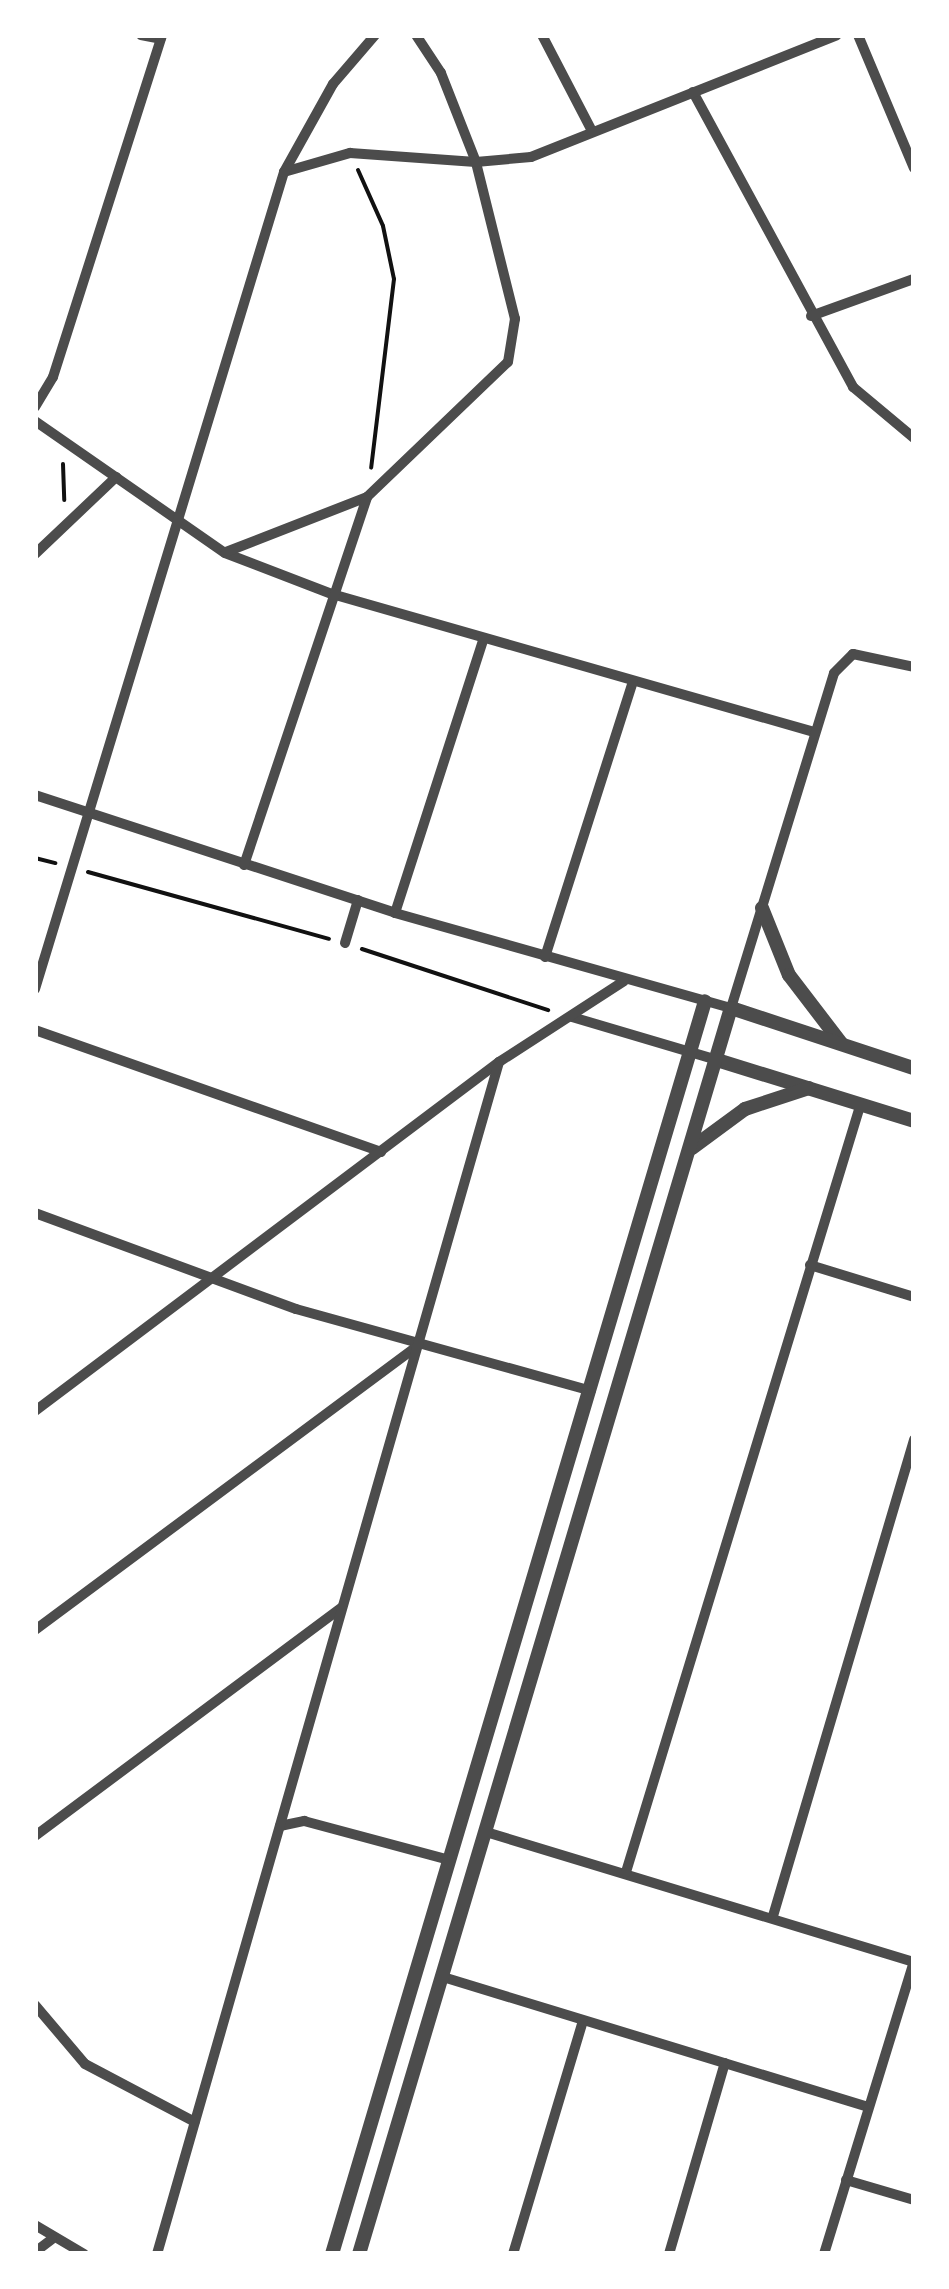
<!DOCTYPE html>
<html>
<head>
<meta charset="utf-8">
<style>
  body { margin:0 }
  #map { position:relative; width:949px; height:2289px; overflow:hidden; background:#fff; font-family:Overpass,sans-serif }
  div>[style] { position:absolute }
  .path>* { height:4px; margin:-2px; padding:0 2px; transform-origin:2px; border-radius:2px; background:#111 }
  .minor>* { height:10px; margin:-5px; padding:0 5px; transform-origin:5px; border-radius:5px; background:#4c4c4c }
  .tertiary>* { height:14px; margin:-7px; padding:0 7px; transform-origin:7px; border-radius:7px; background:#4c4c4c }
  span { translate:-50% -50%; white-space:nowrap; text-align:center; line-height:1.15; -webkit-text-stroke:10px #fff; paint-order:stroke }
  .frame { position:absolute; inset:0; border:38px solid #fff; pointer-events:none }
</style>
</head>
<body>
<div id="map">
  <div class="path">
    <i style="left:358px;top:170px;width:61px;rotate:65.9deg"></i>
    <i style="left:383px;top:226px;width:54px;rotate:78.3deg"></i>
    <i style="left:394px;top:279px;width:190px;rotate:96.9deg"></i>
    <i style="left:63px;top:464px;width:36px;rotate:88deg"></i>
    <i style="left:35px;top:858px;width:21px;rotate:14deg"></i>
    <i style="left:88px;top:872px;width:250px;rotate:15.5deg"></i>
    <i style="left:362px;top:949px;width:196px;rotate:18.2deg"></i>
  </div>
  <div class="minor">
    <i style="left:141px;top:35px;width:20px;rotate:11deg"></i>
    <i style="left:542px;top:35px;width:106px;rotate:62.5deg"></i>
    <i style="left:858px;top:35px;width:144px;rotate:67.2deg"></i>
    <i style="left:693px;top:92px;width:336px;rotate:61.5deg"></i>
    <i style="left:853px;top:387px;width:80px;rotate:39.9deg"></i>
    <i style="left:284px;top:172px;width:69px;rotate:-16.1deg"></i>
    <i style="left:350px;top:153px;width:126px;rotate:4.1deg"></i>
    <i style="left:476px;top:162px;width:55px;rotate:-5.2deg"></i>
    <i style="left:531px;top:157px;width:329px;rotate:-21.7deg"></i>
    <i style="left:811px;top:316px;width:109px;rotate:-19.8deg"></i>
    <i style="left:35px;top:407px;width:35px;rotate:-59deg"></i>
    <i style="left:53px;top:377px;width:359px;rotate:-72.3deg"></i>
    <i style="left:35px;top:421px;width:231px;rotate:34.8deg"></i>
    <i style="left:225px;top:553px;width:115px;rotate:21deg"></i>
    <i style="left:332px;top:594px;width:501px;rotate:15.98deg"></i>
    <i style="left:226px;top:552px;width:151px;rotate:-21.3deg"></i>
    <i style="left:367px;top:497px;width:195px;rotate:-43.8deg"></i>
    <i style="left:508px;top:362px;width:44px;rotate:-80.8deg"></i>
    <i style="left:515px;top:319px;width:162px;rotate:-104deg"></i>
    <i style="left:476px;top:162px;width:96px;rotate:-111.5deg"></i>
    <i style="left:441px;top:73px;width:45px;rotate:-123.3deg"></i>
    <i style="left:35px;top:554px;width:112px;rotate:-43.5deg"></i>
    <i style="left:35px;top:795px;width:379px;rotate:18.1deg"></i>
    <i style="left:395px;top:913px;width:349px;rotate:15.8deg"></i>
    <i style="left:731px;top:1008px;width:350px;rotate:-72.9deg"></i>
    <i style="left:834px;top:673px;width:27px;rotate:-45deg"></i>
    <i style="left:853px;top:654px;width:62px;rotate:12deg"></i>
    <i style="left:244px;top:865px;width:388px;rotate:-71.5deg"></i>
    <i style="left:395px;top:913px;width:289px;rotate:-72.1deg"></i>
    <i style="left:345px;top:943px;width:45px;rotate:-73.2deg"></i>
    <i style="left:545px;top:957px;width:289px;rotate:-72.3deg"></i>
    <i style="left:35px;top:989px;width:854px;rotate:-73.05deg"></i>
    <i style="left:284px;top:172px;width:101px;rotate:-60.9deg"></i>
    <i style="left:333px;top:84px;width:65px;rotate:-49.4deg"></i>
    <i style="left:572px;top:1017px;width:151px;rotate:16.5deg"></i>
    <i style="left:35px;top:1030px;width:367px;rotate:19.4deg"></i>
    <i style="left:35px;top:1213px;width:278px;rotate:20.2deg"></i>
    <i style="left:296px;top:1309px;width:306px;rotate:15.5deg"></i>
    <i style="left:810px;top:1265px;width:109px;rotate:17.1deg"></i>
    <i style="left:35px;top:1411px;width:581px;rotate:-36.95deg"></i>
    <i style="left:499px;top:1062px;width:149px;rotate:-32.9deg"></i>
    <i style="left:35px;top:1630px;width:478px;rotate:-36.6deg"></i>
    <i style="left:280px;top:1826px;width:25px;rotate:-12deg"></i>
    <i style="left:304px;top:1821px;width:151px;rotate:15deg"></i>
    <i style="left:486px;top:1832px;width:447px;rotate:16.9deg"></i>
    <i style="left:35px;top:1836px;width:382px;rotate:-36.7deg"></i>
    <i style="left:626px;top:1872px;width:804px;rotate:-73.01deg"></i>
    <i style="left:773px;top:1916px;width:497px;rotate:-73.5deg"></i>
    <i style="left:443px;top:1977px;width:443px;rotate:17deg"></i>
    <i style="left:35px;top:2005px;width:77px;rotate:49.7deg"></i>
    <i style="left:85px;top:2064px;width:124px;rotate:27.8deg"></i>
    <i style="left:846px;top:2180px;width:71px;rotate:16.4deg"></i>
    <i style="left:35px;top:2225px;width:57px;rotate:30.6deg"></i>
    <i style="left:35px;top:2252px;width:21px;rotate:-37deg"></i>
    <i style="left:157px;top:2254px;width:1240px;rotate:-73.99deg"></i>
    <i style="left:513px;top:2254px;width:243px;rotate:-73.3deg"></i>
    <i style="left:669px;top:2254px;width:199px;rotate:-73.7deg"></i>
    <i style="left:824px;top:2254px;width:307px;rotate:-72.9deg"></i>
  </div>
  <div class="tertiary">
    <i style="left:762px;top:908px;width:72px;rotate:68.1deg"></i>
    <i style="left:789px;top:975px;width:86px;rotate:52.6deg"></i>
    <i style="left:717px;top:1060px;width:206px;rotate:17.2deg"></i>
    <i style="left:692px;top:1148px;width:66px;rotate:-36.3deg"></i>
    <i style="left:745px;top:1109px;width:67px;rotate:-18.2deg"></i>
    <i style="left:332px;top:2254px;width:1307px;rotate:-73.42deg"></i>
    <i style="left:359px;top:2254px;width:1300px;rotate:-73.38deg"></i>
    <i style="left:731px;top:1008px;width:193px;rotate:18.2deg"></i>
  </div>
  <div class="frame"></div>
</div>
</body>
</html>
